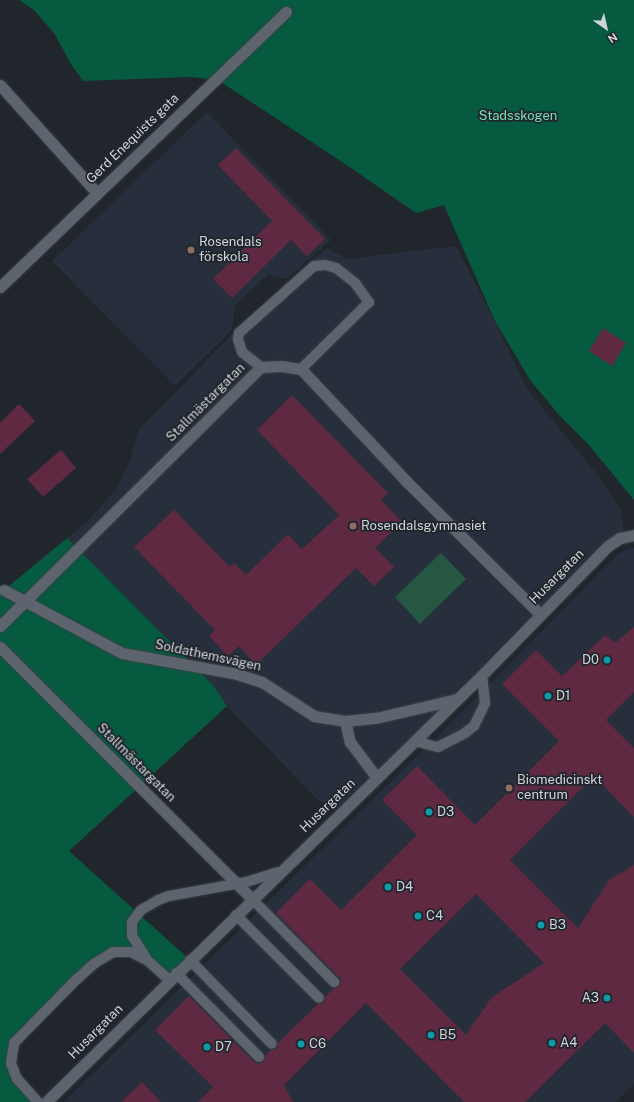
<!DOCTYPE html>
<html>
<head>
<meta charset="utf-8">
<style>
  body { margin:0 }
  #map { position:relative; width:634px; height:1102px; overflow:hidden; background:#21262d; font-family:"Public Sans",sans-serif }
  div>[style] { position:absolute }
  .built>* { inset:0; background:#262f3b }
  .green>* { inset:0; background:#265743 }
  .forest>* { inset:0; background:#055a40 }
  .building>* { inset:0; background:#5f2942 }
  .roads { filter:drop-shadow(0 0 1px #3d4248) drop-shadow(0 0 1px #3d4248) }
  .service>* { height:10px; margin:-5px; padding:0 5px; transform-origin:5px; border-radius:5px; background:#5e646d }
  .minor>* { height:11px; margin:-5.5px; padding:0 5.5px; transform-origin:5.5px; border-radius:5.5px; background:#5e646d }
  .dots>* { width:11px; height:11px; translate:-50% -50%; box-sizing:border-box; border:2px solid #21262d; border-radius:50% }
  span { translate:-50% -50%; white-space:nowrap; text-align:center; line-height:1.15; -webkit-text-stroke:3.5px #21262d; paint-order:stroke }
  .park-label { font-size:13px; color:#78dfb4 }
  .street-label { font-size:13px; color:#d0d4d8 }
  .poi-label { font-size:13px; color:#d0d4d8 }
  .left { translate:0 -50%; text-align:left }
  .right { translate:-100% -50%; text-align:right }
  .north { position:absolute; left:586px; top:8px; width:40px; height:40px; -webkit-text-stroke:3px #21262d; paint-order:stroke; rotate:146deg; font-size:11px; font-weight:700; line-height:16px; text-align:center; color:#d0d4d8 }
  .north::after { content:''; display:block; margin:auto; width:14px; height:18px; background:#d0d4d8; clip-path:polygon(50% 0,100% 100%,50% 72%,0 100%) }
</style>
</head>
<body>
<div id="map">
  <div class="built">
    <i style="clip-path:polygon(207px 112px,331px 240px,286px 279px,268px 275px,235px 306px,232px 330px,175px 386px,52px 261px)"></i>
    <i style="clip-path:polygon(456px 246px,495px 321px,527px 389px,600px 478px,621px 510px,624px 530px,606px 542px,481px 670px,335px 811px,316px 798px,227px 706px,213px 685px,67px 538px,87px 522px,118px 487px,130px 460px,138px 431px,234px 332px,327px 248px,347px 259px)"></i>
    <i style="clip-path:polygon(632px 548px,634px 548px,634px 1084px,616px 1102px,64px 1102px,466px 708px,616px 556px,625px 550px)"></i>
  </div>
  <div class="green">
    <i style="clip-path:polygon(441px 553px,466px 579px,420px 624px,395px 597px)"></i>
  </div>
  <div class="forest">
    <i style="clip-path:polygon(19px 0,634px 0,634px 500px,588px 444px,560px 416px,530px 380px,495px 321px,444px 205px,416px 213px,351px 168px,218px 80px,190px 77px,83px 81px,71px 64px,54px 33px,34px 10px)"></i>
    <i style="clip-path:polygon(67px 538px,213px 685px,227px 706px,69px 851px,190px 960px,169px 980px,147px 960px,113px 952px,14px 1043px,11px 1063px,38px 1102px,0 1102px,0 589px,4px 590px)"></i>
  </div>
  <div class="building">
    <i style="clip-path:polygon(236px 148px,325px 239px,307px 256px,291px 240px,232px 298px,213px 279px,272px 221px,218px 165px)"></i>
    <i style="clip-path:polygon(603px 328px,626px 343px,612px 366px,589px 351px)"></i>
    <i style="clip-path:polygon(292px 395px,388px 493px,381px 500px,402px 522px,375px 548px,394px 567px,374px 586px,356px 568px,256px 665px,239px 646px,228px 656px,209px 636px,215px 630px,134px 547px,174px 510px,230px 567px,234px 563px,246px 575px,288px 534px,302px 549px,339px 515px,257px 430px)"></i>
    <i style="clip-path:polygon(19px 404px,35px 421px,0 454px,0 423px)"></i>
    <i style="clip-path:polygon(61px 450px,76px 468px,43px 497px,27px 479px)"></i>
    <i style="clip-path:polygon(evenodd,634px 627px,634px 692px,606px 720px,634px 748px,634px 817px,594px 776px,510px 860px,578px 928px,609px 880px,634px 865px,634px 1053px,605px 1023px,525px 1102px,464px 1102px,366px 1003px,284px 1085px,293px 1102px,198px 1102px,213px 1087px,155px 1030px,189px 996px,254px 1062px,258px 1064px,263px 1062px,265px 1056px,271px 1050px,276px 1049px,278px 1043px,318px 1004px,323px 1003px,325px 997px,334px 988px,338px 987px,342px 980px,276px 913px,310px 879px,341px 910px,417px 835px,382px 800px,417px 766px,475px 825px,559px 741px,502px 684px,536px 650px,562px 676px,605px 635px,615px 643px,634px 627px,476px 894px,544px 963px,491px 998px,466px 1035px,400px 969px,476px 894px)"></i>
    <i style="clip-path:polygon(142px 1082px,161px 1102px,121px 1102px)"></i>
  </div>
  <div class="roads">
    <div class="service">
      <i style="left:261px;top:367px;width:24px;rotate:-142deg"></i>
      <i style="left:242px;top:352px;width:14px;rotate:-107deg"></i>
      <i style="left:238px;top:339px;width:6px;rotate:-81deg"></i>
      <i style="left:239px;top:333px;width:101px;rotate:-41.8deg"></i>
      <i style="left:314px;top:266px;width:11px;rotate:-5deg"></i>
      <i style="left:325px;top:265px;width:11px;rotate:15deg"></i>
      <i style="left:336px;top:268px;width:24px;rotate:38deg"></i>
      <i style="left:355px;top:283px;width:24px;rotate:54deg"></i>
      <i style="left:369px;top:302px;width:95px;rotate:135.4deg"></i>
      <i style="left:415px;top:741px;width:24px;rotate:15deg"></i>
      <i style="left:438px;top:747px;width:30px;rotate:-27deg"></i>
      <i style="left:465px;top:733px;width:11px;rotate:-38deg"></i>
      <i style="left:474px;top:726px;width:25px;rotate:-64deg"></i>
      <i style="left:485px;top:703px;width:28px;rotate:-96deg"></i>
      <i style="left:252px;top:899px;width:117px;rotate:45.3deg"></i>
      <i style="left:236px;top:915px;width:117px;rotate:45deg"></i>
      <i style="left:146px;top:958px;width:26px;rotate:-122deg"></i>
      <i style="left:132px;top:936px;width:14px;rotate:-90deg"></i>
      <i style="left:132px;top:922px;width:15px;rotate:-53deg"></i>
      <i style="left:141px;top:910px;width:20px;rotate:-30deg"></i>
      <i style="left:158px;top:900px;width:12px;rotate:-20deg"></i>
      <i style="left:169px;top:896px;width:78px;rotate:-10.3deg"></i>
      <i style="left:246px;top:882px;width:34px;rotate:-17deg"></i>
      <i style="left:190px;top:960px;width:117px;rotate:45.7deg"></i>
      <i style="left:176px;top:973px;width:118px;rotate:45.3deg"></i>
      <i style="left:38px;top:1102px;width:31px;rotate:-132deg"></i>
      <i style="left:17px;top:1079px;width:17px;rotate:-111deg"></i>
      <i style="left:11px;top:1063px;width:20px;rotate:-81deg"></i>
      <i style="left:14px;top:1043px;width:90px;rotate:-45.5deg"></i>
      <i style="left:77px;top:979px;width:24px;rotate:-42deg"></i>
      <i style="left:95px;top:963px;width:21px;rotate:-31deg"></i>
      <i style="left:113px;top:952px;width:18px"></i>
      <i style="left:131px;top:952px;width:18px;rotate:27deg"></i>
      <i style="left:147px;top:960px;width:30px;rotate:42deg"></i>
    </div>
    <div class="minor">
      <i style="left:0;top:85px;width:145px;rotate:48.1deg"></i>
      <i style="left:0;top:287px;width:397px;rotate:-43.9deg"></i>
      <i style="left:4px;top:590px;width:134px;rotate:28.1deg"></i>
      <i style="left:122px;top:653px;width:117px;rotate:10.3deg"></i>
      <i style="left:237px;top:674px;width:26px;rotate:18deg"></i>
      <i style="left:262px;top:682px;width:62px;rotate:33.2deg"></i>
      <i style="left:314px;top:716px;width:31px;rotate:9deg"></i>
      <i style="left:345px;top:721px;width:31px;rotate:-6deg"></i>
      <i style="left:376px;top:718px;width:83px;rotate:-13.2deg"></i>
      <i style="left:0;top:626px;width:368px;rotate:-44.8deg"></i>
      <i style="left:261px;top:367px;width:20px;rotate:-3deg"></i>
      <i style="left:281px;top:366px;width:20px;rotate:9deg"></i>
      <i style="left:301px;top:369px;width:154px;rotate:46.8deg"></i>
      <i style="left:406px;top:481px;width:189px;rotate:44.8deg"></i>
      <i style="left:0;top:647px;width:356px;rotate:45deg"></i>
      <i style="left:345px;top:721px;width:22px;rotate:77deg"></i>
      <i style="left:350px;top:742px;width:45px;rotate:53.1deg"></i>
      <i style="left:46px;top:1102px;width:610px;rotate:-44.4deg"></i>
      <i style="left:482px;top:675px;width:180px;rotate:-45.7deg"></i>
      <i style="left:608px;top:546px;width:14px;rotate:-34deg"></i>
      <i style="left:620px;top:538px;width:14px;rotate:-12deg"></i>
    </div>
  </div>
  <div class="dots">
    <i style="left:191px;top:250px;background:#8d6e63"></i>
    <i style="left:353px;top:526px;background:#8d6e63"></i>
    <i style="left:607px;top:660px;background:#0f9aa8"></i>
    <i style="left:548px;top:696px;background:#0f9aa8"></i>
    <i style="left:509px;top:788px;background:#8d6e63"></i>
    <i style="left:429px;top:812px;background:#0f9aa8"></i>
    <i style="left:388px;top:887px;background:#0f9aa8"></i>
    <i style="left:418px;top:916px;background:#0f9aa8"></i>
    <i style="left:541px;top:925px;background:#0f9aa8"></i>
    <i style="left:607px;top:998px;background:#0f9aa8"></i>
    <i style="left:431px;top:1035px;background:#0f9aa8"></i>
    <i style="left:552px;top:1043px;background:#0f9aa8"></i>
    <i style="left:301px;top:1044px;background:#0f9aa8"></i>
    <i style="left:207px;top:1047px;background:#0f9aa8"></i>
  </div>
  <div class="park-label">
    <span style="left:518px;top:116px">Stadsskogen</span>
  </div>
  <div class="street-label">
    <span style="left:133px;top:139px;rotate:-44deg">Gerd Enequists gata</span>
    <span style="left:206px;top:403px;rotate:-45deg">Stallmästargatan</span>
    <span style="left:557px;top:577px;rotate:-45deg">Husargatan</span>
    <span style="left:208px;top:656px;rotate:12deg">Soldathemsvägen</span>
    <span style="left:136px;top:763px;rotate:45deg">Stallmästargatan</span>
    <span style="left:328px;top:806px;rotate:-44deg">Husargatan</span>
    <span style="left:96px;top:1032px;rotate:-45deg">Husargatan</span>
  </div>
  <div class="poi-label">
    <span class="left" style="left:199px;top:250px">Rosendals<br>förskola</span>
    <span class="left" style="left:361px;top:526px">Rosendalsgymnasiet</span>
    <span class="right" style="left:599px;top:660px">D0</span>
    <span class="left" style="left:556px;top:696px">D1</span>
    <span class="left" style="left:517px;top:788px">Biomedicinskt<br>centrum</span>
    <span class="left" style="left:437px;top:812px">D3</span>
    <span class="left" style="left:396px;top:887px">D4</span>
    <span class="left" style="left:426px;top:916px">C4</span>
    <span class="left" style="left:549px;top:925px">B3</span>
    <span class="right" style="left:599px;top:998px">A3</span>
    <span class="left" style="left:439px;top:1035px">B5</span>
    <span class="left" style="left:560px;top:1043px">A4</span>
    <span class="left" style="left:309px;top:1044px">C6</span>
    <span class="left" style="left:215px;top:1047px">D7</span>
  </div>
  <div class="north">N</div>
</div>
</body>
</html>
